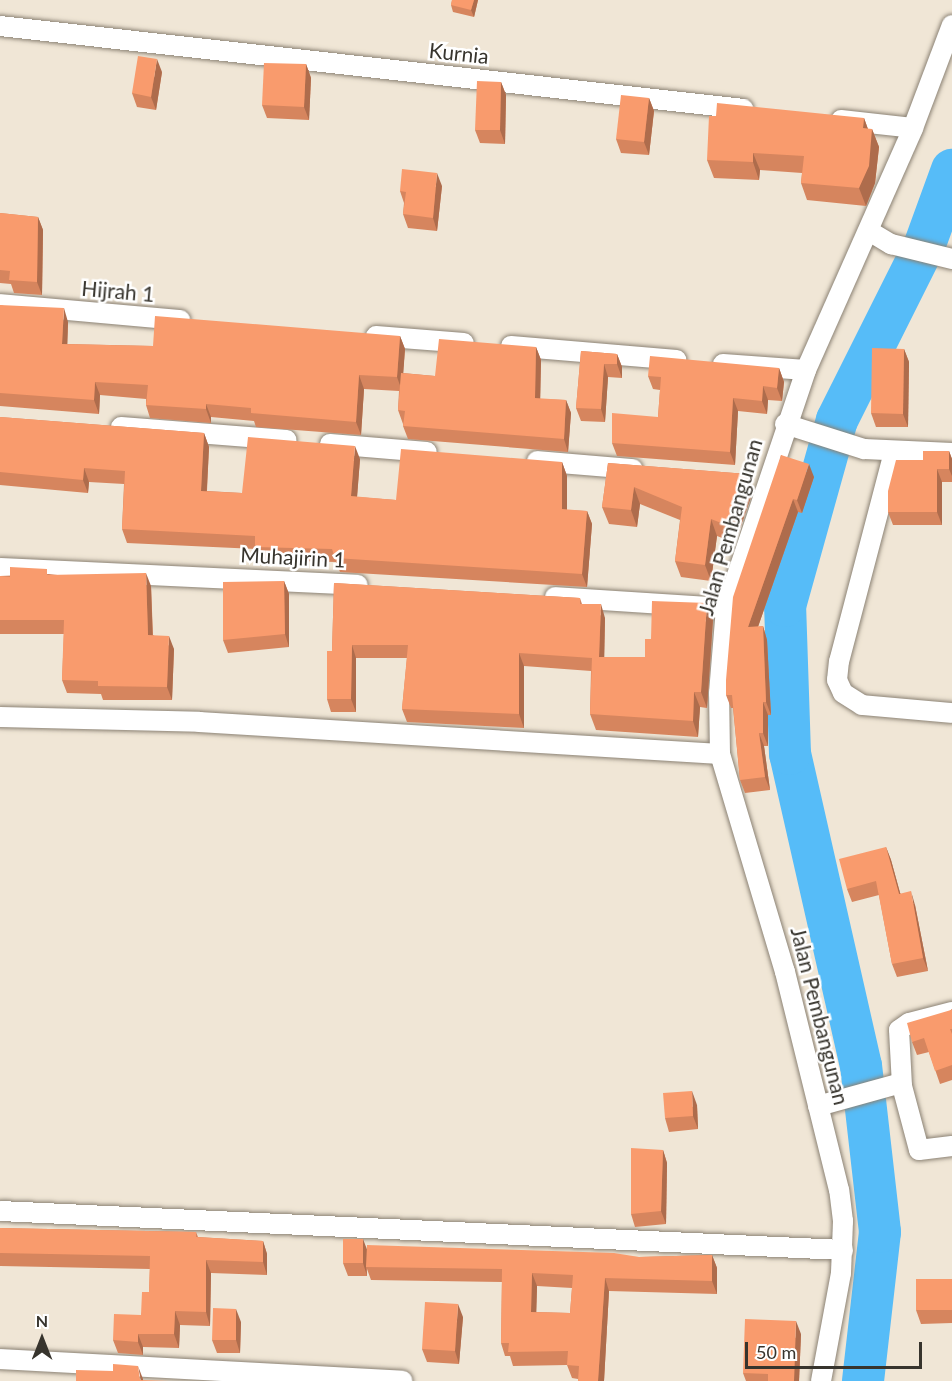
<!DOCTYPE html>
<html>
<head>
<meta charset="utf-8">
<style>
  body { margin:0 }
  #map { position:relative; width:952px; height:1381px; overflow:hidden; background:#f0e6d6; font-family:Lato,sans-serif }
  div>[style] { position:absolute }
  .river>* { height:42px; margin:-21px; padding:0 21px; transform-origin:21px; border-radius:21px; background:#56bcf8 }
  .roads { filter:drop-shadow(0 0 2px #8b8274) drop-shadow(0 0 2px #8b8274) }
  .minor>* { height:20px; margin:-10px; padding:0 10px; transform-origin:10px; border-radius:10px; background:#fff }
  .wall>* { inset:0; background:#d6855e }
  .shaded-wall>* { inset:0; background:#ae6c4c }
  .building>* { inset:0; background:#f99b6d }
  span { translate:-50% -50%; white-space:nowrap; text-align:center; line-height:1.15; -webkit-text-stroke:5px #fff; paint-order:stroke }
  .street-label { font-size:21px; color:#37342d }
  .north { position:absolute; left:12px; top:1309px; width:60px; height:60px; -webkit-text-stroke:4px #fff; paint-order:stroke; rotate:0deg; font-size:16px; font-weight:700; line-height:24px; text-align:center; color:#37342d }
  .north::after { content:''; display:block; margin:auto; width:21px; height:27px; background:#37342d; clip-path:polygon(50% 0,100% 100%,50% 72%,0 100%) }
  .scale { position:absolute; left:745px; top:1342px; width:177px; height:27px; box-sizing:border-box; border:3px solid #37342d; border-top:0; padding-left:8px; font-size:18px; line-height:21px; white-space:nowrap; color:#37342d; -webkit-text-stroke:4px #fff; paint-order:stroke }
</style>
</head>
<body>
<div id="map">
  <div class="river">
    <i style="left:863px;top:1381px;width:150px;rotate:-83.5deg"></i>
    <i style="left:880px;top:1232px;width:167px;rotate:-96.5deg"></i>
    <i style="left:861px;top:1066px;width:320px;rotate:-102.8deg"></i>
    <i style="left:790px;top:754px;width:148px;rotate:-91.9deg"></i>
    <i style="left:785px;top:606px;width:193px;rotate:-74.4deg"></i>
    <i style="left:837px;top:420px;width:197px;rotate:-63.4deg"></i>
    <i style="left:925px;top:244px;width:79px;rotate:-70deg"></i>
  </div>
  <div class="roads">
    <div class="minor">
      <i style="left:0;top:26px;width:748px;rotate:6.37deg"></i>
      <i style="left:841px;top:120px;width:72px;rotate:6.3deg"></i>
      <i style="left:869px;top:231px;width:26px;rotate:31deg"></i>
      <i style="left:891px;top:244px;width:63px;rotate:13.8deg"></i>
      <i style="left:0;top:304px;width:181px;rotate:5.1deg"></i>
      <i style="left:376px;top:336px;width:88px;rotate:4.5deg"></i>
      <i style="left:511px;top:346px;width:166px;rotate:4.8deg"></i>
      <i style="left:723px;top:364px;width:83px;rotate:4.1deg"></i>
      <i style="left:785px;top:424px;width:83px;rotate:17.6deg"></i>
      <i style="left:864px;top:449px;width:88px;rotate:2.6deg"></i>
      <i style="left:121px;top:427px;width:166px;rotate:4.5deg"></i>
      <i style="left:330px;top:444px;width:97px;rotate:4.7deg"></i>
      <i style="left:894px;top:452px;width:216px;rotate:104.7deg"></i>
      <i style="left:839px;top:661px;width:19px;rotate:96deg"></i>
      <i style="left:837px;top:680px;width:14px;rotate:65deg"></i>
      <i style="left:843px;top:693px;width:22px;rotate:32deg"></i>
      <i style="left:862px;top:705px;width:90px;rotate:5.1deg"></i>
      <i style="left:537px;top:461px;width:96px;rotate:4.8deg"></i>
      <i style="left:0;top:568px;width:358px;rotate:2.7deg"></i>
      <i style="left:555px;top:597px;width:171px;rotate:3.7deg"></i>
      <i style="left:0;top:717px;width:199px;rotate:1.4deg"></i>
      <i style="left:199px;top:722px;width:522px;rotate:3.51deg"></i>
      <i style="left:952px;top:1012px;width:44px;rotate:165.7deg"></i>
      <i style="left:909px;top:1023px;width:12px;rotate:145deg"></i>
      <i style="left:899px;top:1030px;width:56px;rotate:86.9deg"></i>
      <i style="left:902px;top:1086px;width:66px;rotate:75.1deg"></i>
      <i style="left:919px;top:1150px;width:33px;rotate:-7deg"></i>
      <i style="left:818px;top:1106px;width:83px;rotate:-15.4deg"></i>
      <i style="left:898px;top:1084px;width:4px;rotate:27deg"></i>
      <i style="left:0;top:1211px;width:844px;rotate:2.65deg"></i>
      <i style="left:0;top:1359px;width:403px;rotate:3.1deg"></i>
      <i style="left:821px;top:1381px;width:110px;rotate:-79.5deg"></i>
      <i style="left:841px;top:1273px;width:52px;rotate:-87.8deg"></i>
      <i style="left:843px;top:1221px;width:31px;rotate:-97deg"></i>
      <i style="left:839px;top:1190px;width:225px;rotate:-103.9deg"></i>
      <i style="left:785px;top:972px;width:227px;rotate:-106.6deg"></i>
      <i style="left:720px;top:754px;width:61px;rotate:-90.9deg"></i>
      <i style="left:719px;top:693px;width:85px;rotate:-85.3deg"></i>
      <i style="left:726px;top:608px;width:251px;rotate:-71.4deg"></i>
      <i style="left:806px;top:370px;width:265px;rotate:-66.1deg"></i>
      <i style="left:913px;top:128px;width:110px;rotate:-69.3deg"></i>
    </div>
  </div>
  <div class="wall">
    <i style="clip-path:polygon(452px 0,478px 0,474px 17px,453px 12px,451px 5px)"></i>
    <i style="clip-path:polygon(306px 64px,311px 78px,309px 120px,267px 118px,262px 105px)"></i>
    <i style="clip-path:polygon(162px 72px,156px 110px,137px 107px,132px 93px)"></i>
    <i style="clip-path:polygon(501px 82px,506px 95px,505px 144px,480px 143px,475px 130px)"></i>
    <i style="clip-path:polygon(649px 98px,654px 111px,649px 155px,621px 153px,616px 139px)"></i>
    <i style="clip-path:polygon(864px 118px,868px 129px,872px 129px,879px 147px,875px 183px,866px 206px,807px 200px,801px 183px,802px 173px,760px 170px,759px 180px,714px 178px,707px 160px)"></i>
    <i style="clip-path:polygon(442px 186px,437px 231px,408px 228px,403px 214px,404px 203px,400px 191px)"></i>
    <i style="clip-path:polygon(0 213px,38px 217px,43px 230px,42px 295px,14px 293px,11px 284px,0 283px)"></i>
    <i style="clip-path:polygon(0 305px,68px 322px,67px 344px,153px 346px,400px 336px,405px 349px,403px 373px,435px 376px,536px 347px,541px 360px,540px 399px,566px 400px,571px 413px,568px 452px,408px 439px,403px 426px,403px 424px,398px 410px,399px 391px,364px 389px,361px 435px,256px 427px,254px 421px,211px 417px,211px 423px,150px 418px,146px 405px,146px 399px,100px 395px,99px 414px,0 406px)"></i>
    <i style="clip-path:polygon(904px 349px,909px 362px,908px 427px,876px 427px,871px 413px)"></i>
    <i style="clip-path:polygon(581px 351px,617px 354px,622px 367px,622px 378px,608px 377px,605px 422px,581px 421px,576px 408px)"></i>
    <i style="clip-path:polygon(779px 368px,784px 382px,782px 401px,768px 400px,767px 414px,738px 411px,735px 465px,617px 456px,612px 443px,658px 417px,660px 390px,653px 389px,648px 376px)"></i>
    <i style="clip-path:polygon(0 417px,204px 433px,209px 447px,207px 491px,242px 493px,360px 459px,357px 497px,396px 500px,562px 462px,567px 476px,567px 510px,587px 511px,592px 524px,587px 587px,340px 572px,336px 562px,260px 560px,256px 549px,127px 543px,122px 529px,124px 484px,89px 482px,88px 493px,0 485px)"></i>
    <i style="clip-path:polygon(949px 451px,952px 459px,952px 482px,942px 482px,942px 525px,893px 525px,888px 512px)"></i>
    <i style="clip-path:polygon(781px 455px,814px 477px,802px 513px,798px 512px,758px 627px,763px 626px,767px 640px,771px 715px,768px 715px,768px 746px,764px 746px,770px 790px,745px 793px,740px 780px,733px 708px,731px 708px,726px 695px)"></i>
    <i style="clip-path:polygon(608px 463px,747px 474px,753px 491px,735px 543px,717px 536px,711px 581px,681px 577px,675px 561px,680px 520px,640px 504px,637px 527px,609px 524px,602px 507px)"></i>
    <i style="clip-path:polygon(49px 574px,151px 586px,153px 635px,174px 649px,172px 700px,103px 700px,101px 694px,67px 693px,62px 680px,64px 634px,0 634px,0 576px)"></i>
    <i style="clip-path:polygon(284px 581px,289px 594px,289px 647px,228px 653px,223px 640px)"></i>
    <i style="clip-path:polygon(334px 583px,580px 598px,582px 604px,605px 618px,604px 657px,645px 657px,651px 639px,713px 619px,707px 708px,700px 707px,698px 737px,596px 730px,590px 714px,591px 671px,524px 666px,524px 728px,407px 722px,402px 709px,407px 658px,356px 658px,356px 712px,331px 712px,327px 699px,332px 651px)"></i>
    <i style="clip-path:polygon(886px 847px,891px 860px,900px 893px,915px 905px,928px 971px,897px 977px,892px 964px,879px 895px,852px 902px,847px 889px)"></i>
    <i style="clip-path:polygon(952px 1009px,952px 1080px,940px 1084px,929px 1052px,917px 1055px,912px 1042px)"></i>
    <i style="clip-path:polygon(697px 1105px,698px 1129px,669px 1132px,665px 1118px)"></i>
    <i style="clip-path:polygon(663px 1150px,667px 1163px,666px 1224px,635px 1227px,631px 1214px)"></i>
    <i style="clip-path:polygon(0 1228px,196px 1232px,198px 1237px,263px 1241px,267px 1254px,267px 1275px,211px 1273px,210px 1326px,180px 1325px,179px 1348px,143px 1347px,143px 1355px,118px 1353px,113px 1340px,141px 1315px,149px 1292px,150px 1269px,0 1266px)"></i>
    <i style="clip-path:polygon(evenodd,367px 1249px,639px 1257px,712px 1255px,717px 1268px,717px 1294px,609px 1291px,604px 1381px,578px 1381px,578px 1379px,572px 1378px,567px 1365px,513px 1366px,510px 1356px,505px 1356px,501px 1343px,502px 1282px,371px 1280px,367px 1269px,367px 1276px,348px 1276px,343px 1263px,367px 1249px,537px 1286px,572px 1288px,570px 1313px,536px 1312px,537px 1286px)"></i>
    <i style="clip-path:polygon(952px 1279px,952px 1323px,921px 1324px,916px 1310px)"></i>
    <i style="clip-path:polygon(463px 1317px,459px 1364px,427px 1362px,422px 1349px)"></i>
    <i style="clip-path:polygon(241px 1322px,240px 1353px,217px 1353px,212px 1340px)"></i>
    <i style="clip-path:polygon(801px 1334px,799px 1381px,746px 1381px,743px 1373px)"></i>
  </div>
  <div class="shaded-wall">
    <i style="clip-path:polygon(474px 0,478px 0,474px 17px,471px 10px)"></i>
    <i style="clip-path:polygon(157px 59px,162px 72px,156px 110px,151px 97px)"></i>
    <i style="clip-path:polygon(306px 64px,311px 78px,309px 120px,304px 107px)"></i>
    <i style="clip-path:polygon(501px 82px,506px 95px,505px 144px,500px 130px)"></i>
    <i style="clip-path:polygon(649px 98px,654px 111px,649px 155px,644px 142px)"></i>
    <i style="clip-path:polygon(864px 118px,870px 135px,863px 128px)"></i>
    <i style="clip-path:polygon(872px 129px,879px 147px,875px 183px,866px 206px,859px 188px)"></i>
    <i style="clip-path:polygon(753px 153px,760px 170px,759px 180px,753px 162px)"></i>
    <i style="clip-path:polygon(437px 173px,442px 186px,437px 231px,433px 218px)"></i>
    <i style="clip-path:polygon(38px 217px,43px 230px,42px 295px,37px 282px)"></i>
    <i style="clip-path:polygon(64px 308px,68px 322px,67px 358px,62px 344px)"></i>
    <i style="clip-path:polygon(400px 336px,405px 349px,402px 391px,397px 377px)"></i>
    <i style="clip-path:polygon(536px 347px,541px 360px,540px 411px,535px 398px)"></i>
    <i style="clip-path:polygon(904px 349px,909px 362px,908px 427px,903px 414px)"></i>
    <i style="clip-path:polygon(617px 354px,622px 367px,622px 378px,617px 364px)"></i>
    <i style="clip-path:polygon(604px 364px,608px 377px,605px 422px,601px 409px)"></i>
    <i style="clip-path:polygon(779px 368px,784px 382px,782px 401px,777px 388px)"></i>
    <i style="clip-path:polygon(359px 375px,364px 389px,361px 435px,356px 422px)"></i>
    <i style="clip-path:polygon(95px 382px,100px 395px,99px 414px,94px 400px)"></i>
    <i style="clip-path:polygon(763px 386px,768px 400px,767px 414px,762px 401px)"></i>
    <i style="clip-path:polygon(733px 398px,738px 411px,735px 465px,730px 452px)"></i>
    <i style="clip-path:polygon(566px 400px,571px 413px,568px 452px,564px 439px)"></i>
    <i style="clip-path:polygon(206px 404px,211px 417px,211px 423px,206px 409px)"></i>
    <i style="clip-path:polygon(204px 433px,209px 447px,206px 504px,201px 491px)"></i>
    <i style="clip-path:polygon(355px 446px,360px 459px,356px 510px,351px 496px)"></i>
    <i style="clip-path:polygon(949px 451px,952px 459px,952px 476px,949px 469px)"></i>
    <i style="clip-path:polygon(562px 462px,567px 476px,567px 523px,562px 509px)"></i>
    <i style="clip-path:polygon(809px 464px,814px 477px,802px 513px,797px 500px)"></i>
    <i style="clip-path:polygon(84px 468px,89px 482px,88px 493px,83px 480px)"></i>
    <i style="clip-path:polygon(937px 469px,942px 482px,942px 525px,937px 512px)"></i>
    <i style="clip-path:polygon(747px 474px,753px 491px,735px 543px,729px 526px)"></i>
    <i style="clip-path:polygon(634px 487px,640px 504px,637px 527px,631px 510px)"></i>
    <i style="clip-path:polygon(793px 499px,798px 512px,753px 641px,748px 627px)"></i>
    <i style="clip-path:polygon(587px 511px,592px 524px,587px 587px,582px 574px)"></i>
    <i style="clip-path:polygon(711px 519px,717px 536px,711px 581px,705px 565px)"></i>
    <i style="clip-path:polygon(146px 573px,151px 586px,153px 648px,148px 635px)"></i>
    <i style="clip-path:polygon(284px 581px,289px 594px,289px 647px,285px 634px)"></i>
    <i style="clip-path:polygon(707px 603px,713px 619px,707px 708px,701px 692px)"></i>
    <i style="clip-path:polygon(601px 604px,605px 618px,604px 671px,599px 658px)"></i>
    <i style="clip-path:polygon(763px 626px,767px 640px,771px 715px,766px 702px)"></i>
    <i style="clip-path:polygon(169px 636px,174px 649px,172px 700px,167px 687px)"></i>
    <i style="clip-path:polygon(352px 645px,356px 658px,356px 712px,351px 699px)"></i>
    <i style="clip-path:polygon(519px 653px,524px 666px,524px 728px,519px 714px)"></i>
    <i style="clip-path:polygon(694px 692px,700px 707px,698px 737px,693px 721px)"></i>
    <i style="clip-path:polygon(763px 702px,768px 715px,768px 746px,763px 733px)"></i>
    <i style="clip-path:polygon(759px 733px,764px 746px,770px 790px,765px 777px)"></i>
    <i style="clip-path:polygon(886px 847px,891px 860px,904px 907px,899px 894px)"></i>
    <i style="clip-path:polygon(911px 891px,915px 905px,928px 971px,923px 958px)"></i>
    <i style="clip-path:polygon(692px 1091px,697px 1105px,698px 1129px,693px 1116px)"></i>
    <i style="clip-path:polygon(663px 1150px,667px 1163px,666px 1224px,661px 1211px)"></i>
    <i style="clip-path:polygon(363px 1239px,368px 1252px,366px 1267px,367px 1276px,363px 1263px)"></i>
    <i style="clip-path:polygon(263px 1241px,267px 1254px,267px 1275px,263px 1262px)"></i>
    <i style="clip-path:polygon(712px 1255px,717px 1268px,717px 1294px,712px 1281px)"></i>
    <i style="clip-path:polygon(206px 1260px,211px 1273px,210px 1326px,206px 1312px)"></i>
    <i style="clip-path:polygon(532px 1273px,537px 1286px,536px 1326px,531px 1312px)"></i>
    <i style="clip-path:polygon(605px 1278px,609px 1291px,604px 1381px,598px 1381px)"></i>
    <i style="clip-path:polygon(458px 1304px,463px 1317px,459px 1364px,455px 1351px)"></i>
    <i style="clip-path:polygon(236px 1309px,241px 1322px,240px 1353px,236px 1340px)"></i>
    <i style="clip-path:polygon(175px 1311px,180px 1325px,179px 1348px,174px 1334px)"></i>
    <i style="clip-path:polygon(796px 1321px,801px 1334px,799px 1381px,794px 1381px)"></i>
    <i style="clip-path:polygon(138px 1334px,143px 1347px,143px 1355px,138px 1342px)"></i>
    <i style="clip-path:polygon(138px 1366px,143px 1379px,143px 1381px,141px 1381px)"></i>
  </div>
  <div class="building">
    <i style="clip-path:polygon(452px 0,474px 0,471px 10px,451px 5px)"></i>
    <i style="clip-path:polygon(138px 56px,157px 59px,151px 97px,132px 93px)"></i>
    <i style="clip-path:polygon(264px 63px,306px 64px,304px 107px,262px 105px)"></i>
    <i style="clip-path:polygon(477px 81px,501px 82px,500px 130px,475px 130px)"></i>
    <i style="clip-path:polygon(621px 95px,649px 98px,644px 142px,616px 139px)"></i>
    <i style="clip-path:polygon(717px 103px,864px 118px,863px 128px,872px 129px,869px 166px,859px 188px,801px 183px,804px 156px,753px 153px,753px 162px,707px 160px,709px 116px,716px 116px)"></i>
    <i style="clip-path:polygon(402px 169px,437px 173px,433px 218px,403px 214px,406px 192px,400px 191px)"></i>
    <i style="clip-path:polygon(0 213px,38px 217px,37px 282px,9px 280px,10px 271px,0 270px)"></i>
    <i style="clip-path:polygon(0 305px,64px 308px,62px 344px,153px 346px,155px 316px,400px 336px,397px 377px,359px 375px,356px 422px,251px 413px,251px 408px,206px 404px,206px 409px,146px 405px,148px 385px,95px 382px,94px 400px,0 393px)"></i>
    <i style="clip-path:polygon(439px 339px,536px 347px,535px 398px,566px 400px,564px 439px,403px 426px,405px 411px,398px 410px,401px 373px,435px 376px)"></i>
    <i style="clip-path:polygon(872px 348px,904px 349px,903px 414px,871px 413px)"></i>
    <i style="clip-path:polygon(581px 351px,617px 354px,617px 364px,604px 364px,601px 409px,576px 408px)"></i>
    <i style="clip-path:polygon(650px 356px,779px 368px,777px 388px,763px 386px,762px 401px,733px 398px,730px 452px,612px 443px,612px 413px,658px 417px,661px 377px,648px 376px)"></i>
    <i style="clip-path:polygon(0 417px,204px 433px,201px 491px,242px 493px,248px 437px,355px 446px,351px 496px,396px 500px,401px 449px,562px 462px,562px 509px,587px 511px,582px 574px,335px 558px,332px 549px,255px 547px,255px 536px,122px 529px,125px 471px,84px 468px,83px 480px,0 472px)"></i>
    <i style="clip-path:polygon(923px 451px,949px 451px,949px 469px,937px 469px,937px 512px,888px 512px,888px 491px,896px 460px,923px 460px)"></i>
    <i style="clip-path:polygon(781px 455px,809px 464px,797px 500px,793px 499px,748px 627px,763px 626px,766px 702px,763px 702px,763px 733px,759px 733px,765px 777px,740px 780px,732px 695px,726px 695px,726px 680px,733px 597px)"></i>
    <i style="clip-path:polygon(608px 463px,747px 474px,729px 526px,711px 519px,705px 565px,675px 561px,682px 507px,634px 487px,631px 510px,602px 507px)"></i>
    <i style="clip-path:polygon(10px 567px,47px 569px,47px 575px,146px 573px,148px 635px,169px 636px,167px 687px,98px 686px,98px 681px,62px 680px,64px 620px,0 620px,0 576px,10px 577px)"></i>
    <i style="clip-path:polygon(284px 581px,285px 634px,223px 640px,223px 582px)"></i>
    <i style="clip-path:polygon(334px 583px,580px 598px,580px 604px,601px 604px,599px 657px,592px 658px,519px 653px,519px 714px,402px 709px,408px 645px,352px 645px,351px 699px,327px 699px,327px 651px,332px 651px)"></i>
    <i style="clip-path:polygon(652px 601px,707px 603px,701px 692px,694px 692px,693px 721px,590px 714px,592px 657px,645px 657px,645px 639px,651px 639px)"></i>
    <i style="clip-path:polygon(886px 847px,899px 894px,911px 891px,923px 958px,892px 964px,876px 881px,847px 889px,839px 859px)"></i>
    <i style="clip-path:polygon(952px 1009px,952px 1029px,950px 1029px,952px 1034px,952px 1065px,935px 1071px,924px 1038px,912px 1042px,907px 1023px,951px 1010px)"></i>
    <i style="clip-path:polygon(692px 1091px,693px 1116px,665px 1118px,663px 1093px)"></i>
    <i style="clip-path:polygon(631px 1148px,663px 1150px,661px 1211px,631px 1214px)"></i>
    <i style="clip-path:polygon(0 1228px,196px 1232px,196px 1237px,263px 1241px,263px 1262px,206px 1260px,206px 1312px,175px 1311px,174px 1334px,138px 1334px,138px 1342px,113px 1340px,114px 1314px,141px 1315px,142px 1292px,149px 1292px,150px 1256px,0 1253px)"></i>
    <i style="clip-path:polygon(343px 1239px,363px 1239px,363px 1263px,343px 1263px)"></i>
    <i style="clip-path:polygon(evenodd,367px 1245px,614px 1253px,639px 1257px,712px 1255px,712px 1281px,605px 1278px,598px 1381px,578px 1381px,579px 1366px,567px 1365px,568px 1351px,508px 1352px,509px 1343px,501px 1343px,502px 1269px,366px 1267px,367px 1245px,532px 1273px,573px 1275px,570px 1313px,531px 1312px,532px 1273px)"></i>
    <i style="clip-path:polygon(916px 1279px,952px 1279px,952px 1310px,916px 1310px)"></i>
    <i style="clip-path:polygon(425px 1302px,458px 1304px,455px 1351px,422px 1349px)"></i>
    <i style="clip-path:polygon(213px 1308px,236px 1309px,236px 1340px,212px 1340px)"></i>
    <i style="clip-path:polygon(745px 1319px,796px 1321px,794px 1381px,768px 1381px,768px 1374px,743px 1373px)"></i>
    <i style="clip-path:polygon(113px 1364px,138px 1366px,140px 1380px,169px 1381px,76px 1381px,76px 1370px,113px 1371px)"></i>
  </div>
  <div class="street-label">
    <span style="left:459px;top:53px;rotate:6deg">Kurnia</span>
    <span style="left:118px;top:291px;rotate:5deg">Hijrah 1</span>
    <span style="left:730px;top:527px;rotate:-74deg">Jalan Pembangunan</span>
    <span style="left:293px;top:557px;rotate:3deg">Muhajirin 1</span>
    <span style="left:820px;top:1016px;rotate:76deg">Jalan Pembangunan</span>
  </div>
  <div class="north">N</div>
  <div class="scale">50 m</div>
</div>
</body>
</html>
